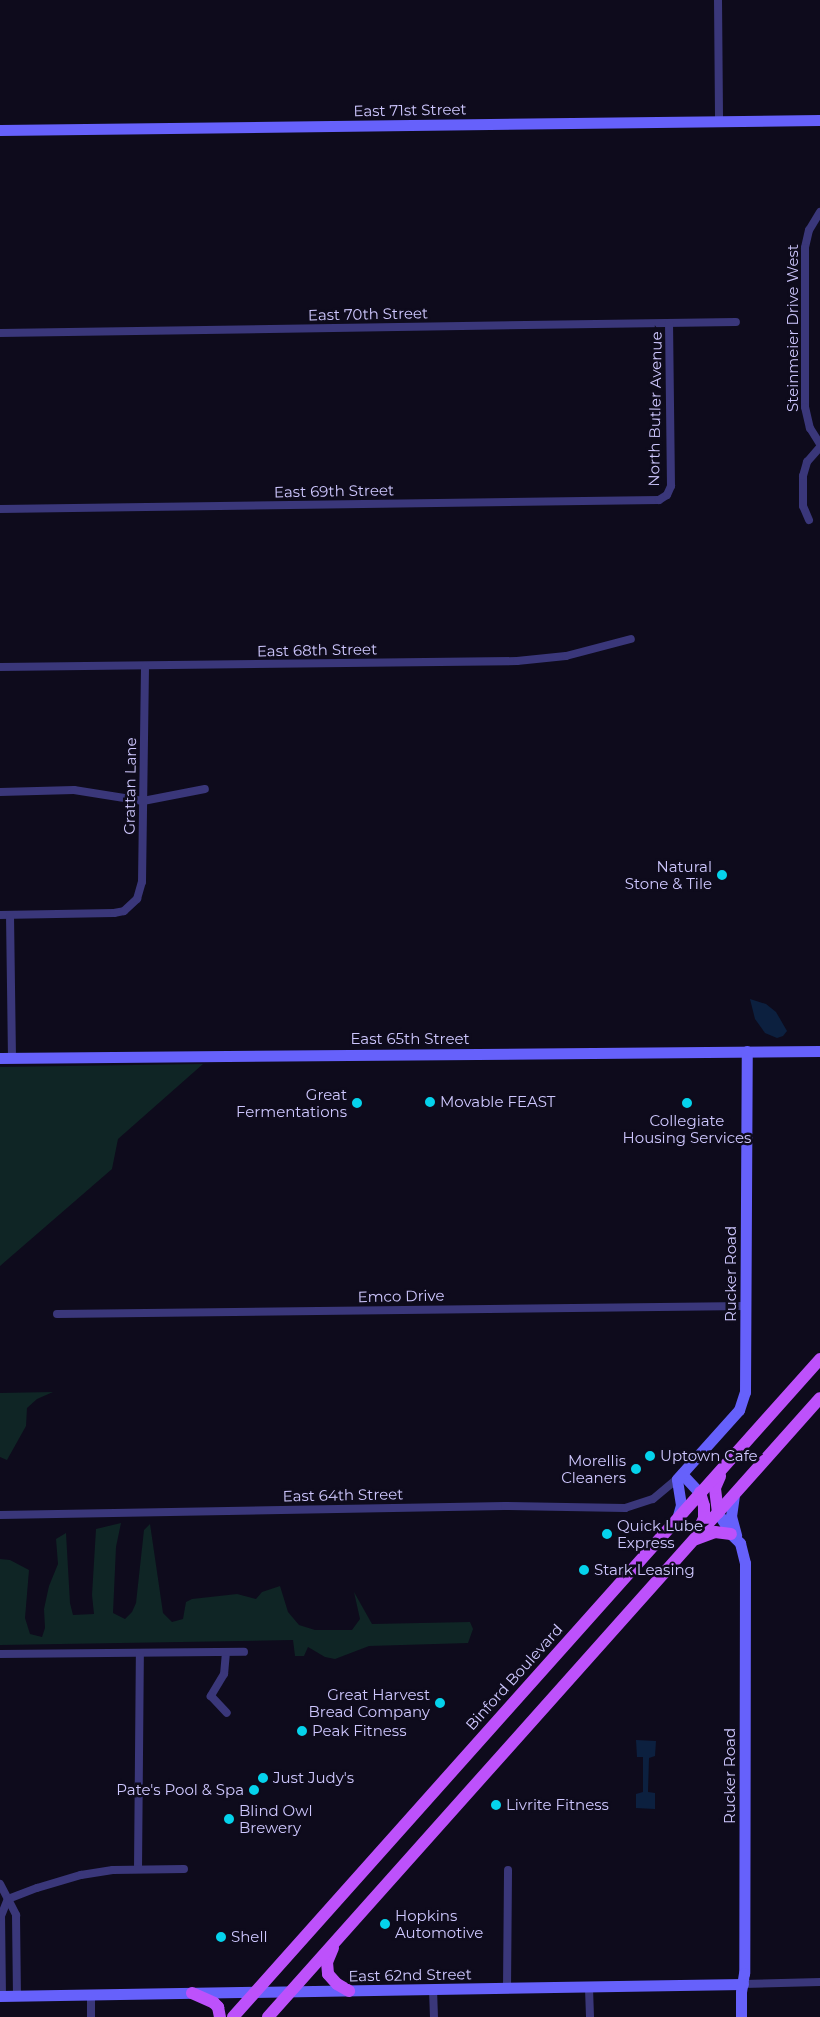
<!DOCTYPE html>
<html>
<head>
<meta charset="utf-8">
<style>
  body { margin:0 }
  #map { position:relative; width:820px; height:2017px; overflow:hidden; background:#0e0b1c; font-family:Montserrat,sans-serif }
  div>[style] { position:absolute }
  .green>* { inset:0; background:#0f2525 }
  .water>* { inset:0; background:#0c203f }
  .street>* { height:8px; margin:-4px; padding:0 4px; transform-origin:4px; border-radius:4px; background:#3a377a }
  .secondary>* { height:11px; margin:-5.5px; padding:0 5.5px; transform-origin:5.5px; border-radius:5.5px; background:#6661fb }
  .primary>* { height:12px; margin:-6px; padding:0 6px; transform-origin:6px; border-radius:6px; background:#bd51fb }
  .dots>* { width:14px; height:14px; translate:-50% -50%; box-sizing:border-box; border:2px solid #0e0b1c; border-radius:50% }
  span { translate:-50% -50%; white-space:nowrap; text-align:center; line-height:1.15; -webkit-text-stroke:5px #0e0b1c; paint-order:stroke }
  .street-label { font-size:15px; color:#cec7fe }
  .poi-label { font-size:15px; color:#cec7fe }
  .right { translate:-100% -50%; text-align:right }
  .left { translate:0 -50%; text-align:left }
</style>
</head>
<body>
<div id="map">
  <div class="green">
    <i style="clip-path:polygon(203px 1064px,118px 1139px,112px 1169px,0 1266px,0 1067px)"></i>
    <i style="clip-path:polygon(53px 1392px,37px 1399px,27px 1408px,26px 1426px,7px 1460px,0 1457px,0 1393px)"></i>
    <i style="clip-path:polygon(121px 1523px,116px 1547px,113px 1613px,125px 1619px,132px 1612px,136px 1603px,144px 1530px,150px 1524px,163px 1613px,172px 1622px,183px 1619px,186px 1602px,192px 1599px,237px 1594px,256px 1599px,262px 1592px,280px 1586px,288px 1612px,299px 1625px,315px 1630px,352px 1630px,360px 1619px,354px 1592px,372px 1624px,470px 1622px,473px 1629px,468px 1643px,369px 1646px,335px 1659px,325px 1657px,308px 1647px,304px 1656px,295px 1656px,293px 1640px,0 1645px,0 1559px,10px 1560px,29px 1570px,25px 1618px,30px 1634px,42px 1637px,45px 1628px,44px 1609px,49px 1586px,58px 1564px,56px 1539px,66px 1533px,70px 1603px,73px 1615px,94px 1614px,92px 1595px,96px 1529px)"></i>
  </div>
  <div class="water">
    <i style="clip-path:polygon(750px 999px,766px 1004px,776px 1012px,787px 1031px,783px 1036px,777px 1038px,765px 1033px,755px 1019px)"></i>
    <i style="clip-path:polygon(636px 1740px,656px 1741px,655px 1756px,649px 1758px,648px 1792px,655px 1793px,655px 1809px,636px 1808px,636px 1794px,643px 1792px,643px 1757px,637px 1757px)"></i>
  </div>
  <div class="street">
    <i style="left:718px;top:0;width:121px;rotate:89.5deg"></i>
    <i style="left:820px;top:212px;width:21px;rotate:121deg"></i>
    <i style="left:809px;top:230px;width:18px;rotate:103deg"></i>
    <i style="left:805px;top:248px;width:159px;rotate:90deg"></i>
    <i style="left:805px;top:407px;width:22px;rotate:77deg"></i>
    <i style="left:810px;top:428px;width:19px;rotate:58deg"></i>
    <i style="left:0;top:333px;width:736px;rotate:-0.86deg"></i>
    <i style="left:0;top:509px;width:659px;rotate:-0.78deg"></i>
    <i style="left:659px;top:500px;width:9px;rotate:-32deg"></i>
    <i style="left:667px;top:495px;width:10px;rotate:-66deg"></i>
    <i style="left:671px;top:486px;width:163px;rotate:-90.7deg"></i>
    <i style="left:809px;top:520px;width:15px;rotate:-113deg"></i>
    <i style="left:803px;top:506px;width:30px;rotate:-90deg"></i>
    <i style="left:803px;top:476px;width:15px;rotate:-74deg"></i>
    <i style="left:807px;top:462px;width:20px;rotate:-49deg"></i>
    <i style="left:0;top:667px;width:517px;rotate:-0.66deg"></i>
    <i style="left:517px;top:661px;width:49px;rotate:-5.8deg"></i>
    <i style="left:566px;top:656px;width:67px;rotate:-14.7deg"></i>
    <i style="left:0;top:792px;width:74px;rotate:-1.5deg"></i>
    <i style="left:74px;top:790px;width:70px;rotate:9.1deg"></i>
    <i style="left:143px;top:801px;width:63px;rotate:-11deg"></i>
    <i style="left:0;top:915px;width:114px;rotate:-1deg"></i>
    <i style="left:114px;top:913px;width:10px;rotate:-11deg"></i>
    <i style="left:124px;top:911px;width:18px;rotate:-43deg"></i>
    <i style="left:137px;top:899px;width:18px;rotate:-74deg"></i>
    <i style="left:142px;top:882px;width:216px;rotate:-89.2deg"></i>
    <i style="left:10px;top:915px;width:143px;rotate:89.2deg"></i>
    <i style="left:57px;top:1314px;width:689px;rotate:-0.67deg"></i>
    <i style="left:0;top:1515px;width:505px;rotate:-1.02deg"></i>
    <i style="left:505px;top:1506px;width:120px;rotate:1deg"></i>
    <i style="left:625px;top:1508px;width:29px;rotate:-18deg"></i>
    <i style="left:653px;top:1499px;width:31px;rotate:-40deg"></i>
    <i style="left:226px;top:1652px;width:22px;rotate:95deg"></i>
    <i style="left:224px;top:1674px;width:26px;rotate:121deg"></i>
    <i style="left:211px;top:1696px;width:23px;rotate:47deg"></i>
    <i style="left:0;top:1654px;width:244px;rotate:-0.5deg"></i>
    <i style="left:138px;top:1869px;width:216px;rotate:-89.5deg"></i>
    <i style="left:0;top:1884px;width:17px;rotate:62deg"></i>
    <i style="left:8px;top:1899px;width:31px;rotate:-21deg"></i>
    <i style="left:37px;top:1888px;width:46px;rotate:-16.5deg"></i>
    <i style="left:81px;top:1875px;width:32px;rotate:-9deg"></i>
    <i style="left:113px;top:1870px;width:71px;rotate:-0.8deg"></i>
    <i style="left:743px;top:1984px;width:77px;rotate:-1.5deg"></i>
    <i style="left:507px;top:1988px;width:118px;rotate:-89.5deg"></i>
    <i style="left:589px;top:1988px;width:29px;rotate:88deg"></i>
    <i style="left:433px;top:1989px;width:28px;rotate:88deg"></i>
    <i style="left:2px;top:1996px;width:80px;rotate:-90.7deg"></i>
    <i style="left:1px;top:1916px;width:18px;rotate:-68deg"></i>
    <i style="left:8px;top:1899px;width:18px;rotate:63deg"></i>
    <i style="left:16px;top:1915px;width:81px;rotate:89.3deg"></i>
    <i style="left:91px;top:2017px;width:22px;rotate:-90deg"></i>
  </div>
  <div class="secondary">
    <i style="left:0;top:130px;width:820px;rotate:-0.7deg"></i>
    <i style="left:0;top:1058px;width:820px;rotate:-0.49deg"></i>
    <i style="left:682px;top:1474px;width:26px;rotate:47deg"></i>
    <i style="left:734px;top:1495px;width:21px;rotate:98deg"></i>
    <i style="left:731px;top:1516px;width:20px;rotate:75deg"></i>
    <i style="left:718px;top:1513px;width:25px;rotate:58deg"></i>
    <i style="left:731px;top:1534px;width:13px;rotate:45deg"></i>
    <i style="left:740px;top:1543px;width:21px;rotate:76deg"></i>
    <i style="left:745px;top:1563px;width:410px;rotate:90.1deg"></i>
    <i style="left:744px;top:1973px;width:19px;rotate:99deg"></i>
    <i style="left:741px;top:1992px;width:25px;rotate:90deg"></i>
    <i style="left:677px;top:1519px;width:15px;rotate:-74deg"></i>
    <i style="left:681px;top:1505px;width:26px;rotate:-99deg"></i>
    <i style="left:677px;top:1479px;width:93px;rotate:-48.1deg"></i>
    <i style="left:739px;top:1410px;width:19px;rotate:-72deg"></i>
    <i style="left:745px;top:1392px;width:341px;rotate:-89.7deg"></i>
    <i style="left:0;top:1996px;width:743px;rotate:-0.93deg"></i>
  </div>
  <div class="primary">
    <i style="left:718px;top:1513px;width:25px;rotate:-97deg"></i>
    <i style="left:715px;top:1488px;width:13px;rotate:-67deg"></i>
    <i style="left:698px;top:1531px;width:14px;rotate:-65deg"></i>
    <i style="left:704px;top:1518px;width:12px;rotate:-90deg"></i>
    <i style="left:704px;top:1506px;width:14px;rotate:-107deg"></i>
    <i style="left:696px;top:1539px;width:20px;rotate:-20deg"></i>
    <i style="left:715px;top:1532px;width:16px;rotate:7deg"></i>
    <i style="left:333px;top:1948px;width:15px;rotate:113deg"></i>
    <i style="left:327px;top:1962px;width:12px;rotate:85deg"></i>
    <i style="left:328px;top:1974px;width:13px;rotate:48deg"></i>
    <i style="left:337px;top:1984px;width:14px;rotate:30deg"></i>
    <i style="left:192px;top:1993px;width:24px;rotate:24deg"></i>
    <i style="left:214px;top:2003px;width:6px;rotate:45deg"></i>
    <i style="left:218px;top:2007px;width:10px;rotate:79deg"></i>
    <i style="left:233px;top:2017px;width:882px;rotate:-48.26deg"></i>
    <i style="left:268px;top:2017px;width:829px;rotate:-48.27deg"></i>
  </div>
  <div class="dots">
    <i style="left:722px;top:875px;background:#05d3ec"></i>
    <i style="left:430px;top:1102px;background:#05d3ec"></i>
    <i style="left:357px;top:1103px;background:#05d3ec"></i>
    <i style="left:687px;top:1103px;background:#05d3ec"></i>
    <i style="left:650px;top:1456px;background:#05d3ec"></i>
    <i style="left:636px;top:1469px;background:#05d3ec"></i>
    <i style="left:607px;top:1534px;background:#05d3ec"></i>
    <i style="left:584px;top:1570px;background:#05d3ec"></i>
    <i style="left:440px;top:1703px;background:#05d3ec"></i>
    <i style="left:302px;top:1731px;background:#05d3ec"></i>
    <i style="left:263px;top:1778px;background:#05d3ec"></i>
    <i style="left:254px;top:1790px;background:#05d3ec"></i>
    <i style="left:496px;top:1805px;background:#05d3ec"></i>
    <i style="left:229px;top:1819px;background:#05d3ec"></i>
    <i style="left:385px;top:1924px;background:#05d3ec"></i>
    <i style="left:221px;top:1937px;background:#05d3ec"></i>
  </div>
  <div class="street-label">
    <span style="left:410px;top:110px;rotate:-1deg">East 71st Street</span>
    <span style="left:368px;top:314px;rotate:-1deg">East 70th Street</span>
    <span style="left:793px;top:328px;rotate:-90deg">Steinmeier Drive West</span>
    <span style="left:655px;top:409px;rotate:-89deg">North Butler Avenue</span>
    <span style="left:334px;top:491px;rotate:-1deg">East 69th Street</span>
    <span style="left:317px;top:650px;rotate:-1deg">East 68th Street</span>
    <span style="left:130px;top:786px;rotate:-89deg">Grattan Lane</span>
    <span style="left:410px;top:1039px">East 65th Street</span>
    <span style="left:731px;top:1274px;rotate:-90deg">Rucker Road</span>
    <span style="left:401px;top:1296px;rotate:-1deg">Emco Drive</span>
    <span style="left:343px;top:1495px;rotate:-1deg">East 64th Street</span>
    <span style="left:514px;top:1677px;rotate:-48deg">Binford Boulevard</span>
    <span style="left:730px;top:1776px;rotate:-90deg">Rucker Road</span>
    <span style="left:410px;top:1975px;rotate:-1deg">East 62nd Street</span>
  </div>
  <div class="poi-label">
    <span class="right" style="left:712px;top:875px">Natural<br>Stone &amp; Tile</span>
    <span class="right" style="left:347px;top:1103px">Great<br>Fermentations</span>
    <span class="left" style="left:440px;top:1102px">Movable FEAST</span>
    <span style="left:687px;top:1129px">Collegiate<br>Housing Services</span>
    <span class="left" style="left:660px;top:1456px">Uptown Cafe</span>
    <span class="right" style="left:626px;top:1469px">Morellis<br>Cleaners</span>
    <span class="left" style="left:617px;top:1534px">Quick Lube<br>Express</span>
    <span class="left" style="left:594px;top:1570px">Stark Leasing</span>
    <span class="right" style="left:430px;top:1703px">Great Harvest<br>Bread Company</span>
    <span class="left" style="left:312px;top:1731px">Peak Fitness</span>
    <span class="left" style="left:273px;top:1778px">Just Judy's</span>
    <span class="right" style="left:244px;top:1790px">Pate's Pool &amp; Spa</span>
    <span class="left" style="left:506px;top:1805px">Livrite Fitness</span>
    <span class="left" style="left:239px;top:1819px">Blind Owl<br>Brewery</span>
    <span class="left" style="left:395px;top:1924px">Hopkins<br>Automotive</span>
    <span class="left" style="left:231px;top:1937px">Shell</span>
  </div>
</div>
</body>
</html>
